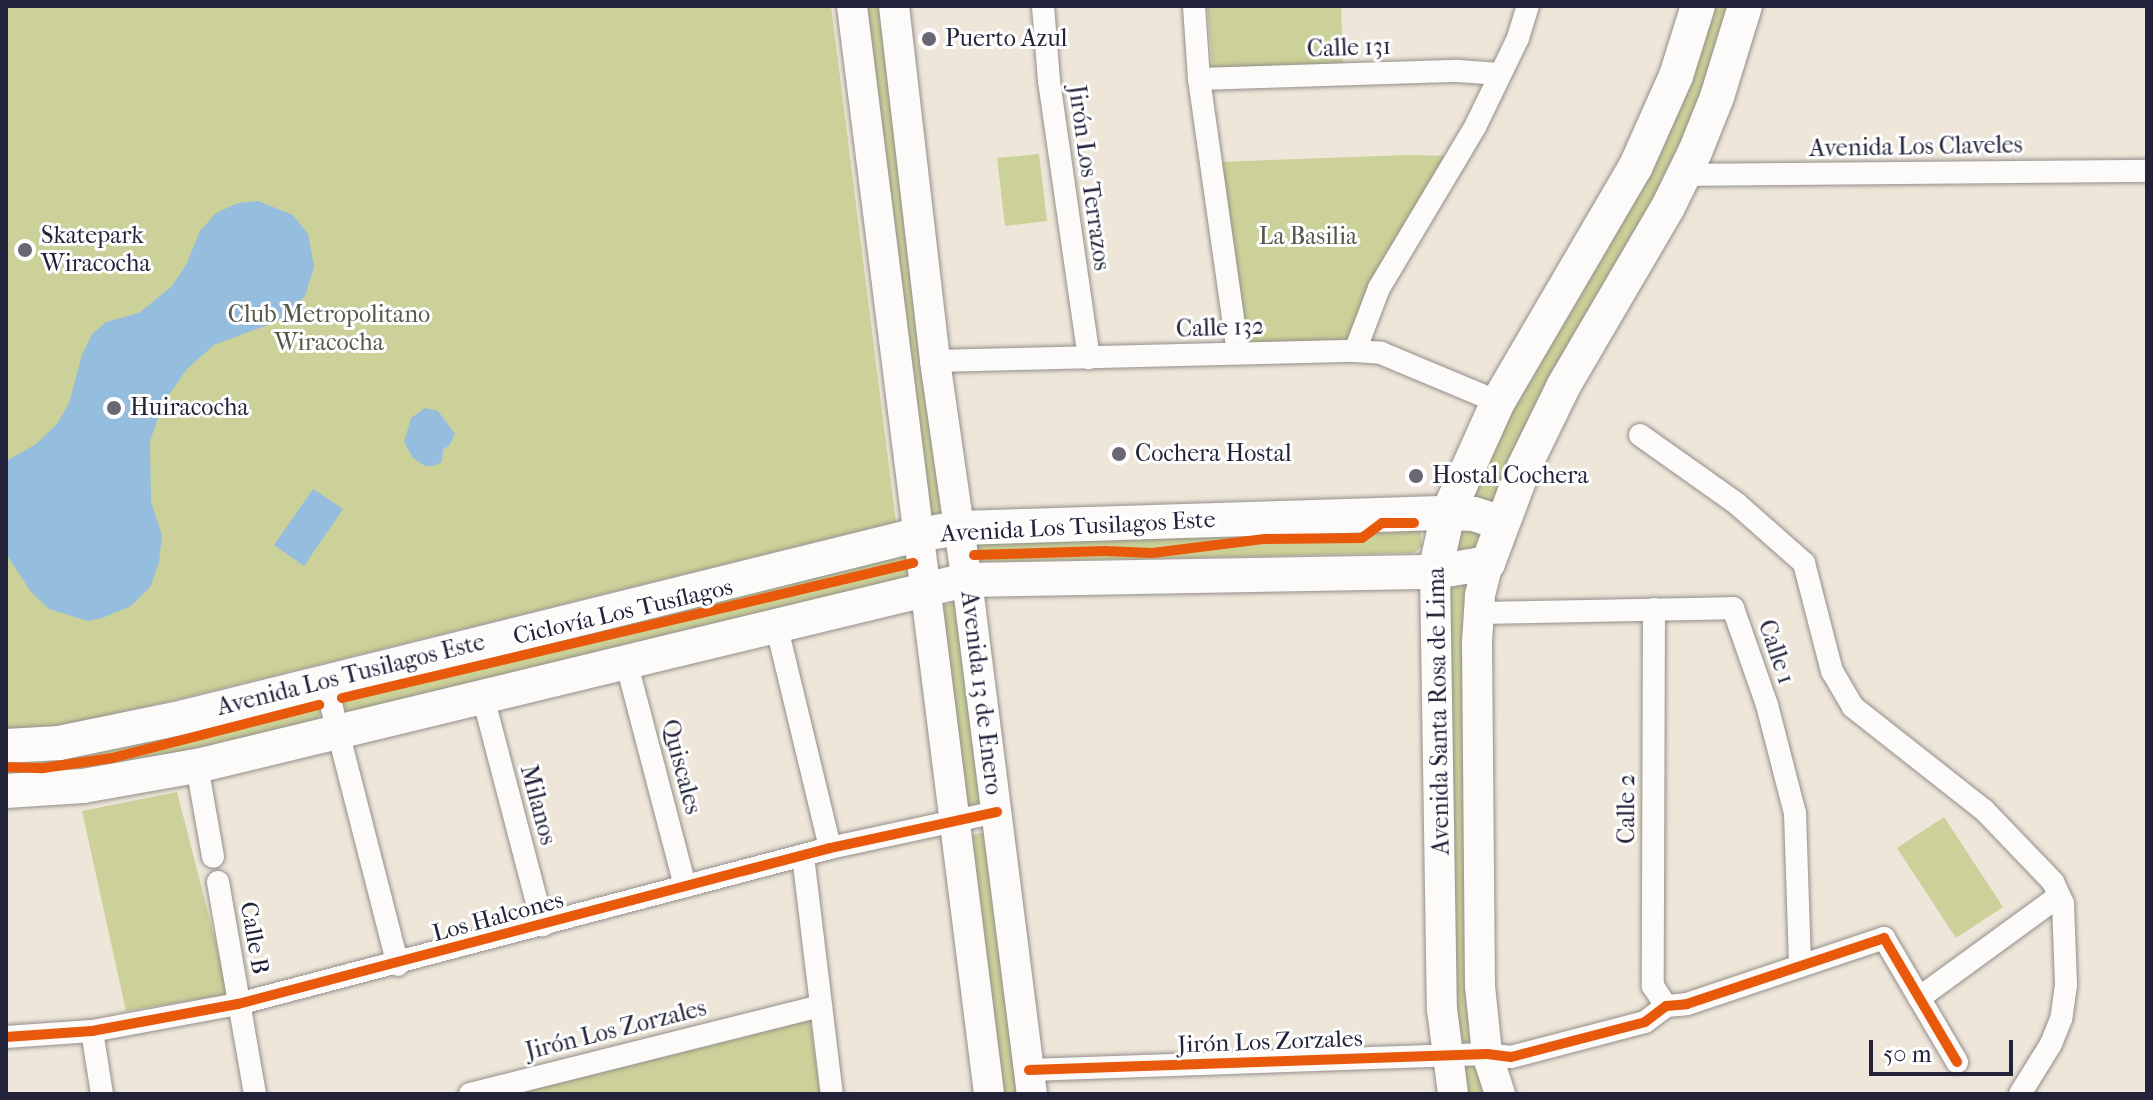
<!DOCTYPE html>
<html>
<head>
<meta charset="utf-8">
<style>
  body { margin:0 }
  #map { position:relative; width:2153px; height:1100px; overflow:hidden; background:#eee6d9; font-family:"IM FELL French Canon",serif }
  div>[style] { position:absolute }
  .green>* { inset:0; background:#cbd198 }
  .water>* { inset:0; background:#94bdde }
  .roads { filter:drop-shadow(0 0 2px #928e8b) drop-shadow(0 0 2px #928e8b) }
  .minor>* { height:22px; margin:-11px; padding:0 11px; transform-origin:11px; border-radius:11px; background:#fcfbf9 }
  .secondary>* { height:30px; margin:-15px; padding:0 15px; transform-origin:15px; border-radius:15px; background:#fcfbf9 }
  .primary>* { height:34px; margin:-17px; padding:0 17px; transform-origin:17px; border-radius:17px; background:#fcfbf9 }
  .cycleway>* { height:10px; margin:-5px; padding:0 5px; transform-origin:5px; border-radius:5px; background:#e8590c }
  .dots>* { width:22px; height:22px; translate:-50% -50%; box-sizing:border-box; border:4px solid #fff; border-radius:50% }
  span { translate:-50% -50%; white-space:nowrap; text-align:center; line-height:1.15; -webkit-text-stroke:6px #fff; paint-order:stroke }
  .poi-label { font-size:24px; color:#22223b }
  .left { translate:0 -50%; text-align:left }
  .street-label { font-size:24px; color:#22223b }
  .park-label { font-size:24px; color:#535949 }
  .frame { position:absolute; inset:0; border:8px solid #22223b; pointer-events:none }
  .scale { position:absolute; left:1869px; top:1040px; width:144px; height:36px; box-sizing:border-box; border:4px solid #22223b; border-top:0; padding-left:10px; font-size:24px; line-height:28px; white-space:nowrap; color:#22223b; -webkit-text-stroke:6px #fff; paint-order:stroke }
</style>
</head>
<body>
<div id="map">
  <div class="green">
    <i style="clip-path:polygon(6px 6px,831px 6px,896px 522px,175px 700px,39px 731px,6px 734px)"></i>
    <i style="clip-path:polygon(860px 6px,888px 6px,947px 512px,931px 520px)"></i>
    <i style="clip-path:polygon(1207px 6px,1341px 6px,1343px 67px,1213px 72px)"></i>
    <i style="clip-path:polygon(1706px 6px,1735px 6px,1674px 175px,1493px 507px,1472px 500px,1468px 490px)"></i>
    <i style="clip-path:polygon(1039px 154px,1047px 221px,1005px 226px,997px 158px)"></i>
    <i style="clip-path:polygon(1408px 155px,1450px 156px,1349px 344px,1247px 347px,1219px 162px)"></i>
    <i style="clip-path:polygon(1474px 524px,1482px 536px,1477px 549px,1458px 549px,1453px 531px)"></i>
    <i style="clip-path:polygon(1420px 525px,1422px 547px,1413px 553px,982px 562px,977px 560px,975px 535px)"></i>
    <i style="clip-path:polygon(908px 550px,912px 577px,352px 711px,345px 710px,340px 690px)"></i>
    <i style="clip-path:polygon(1462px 583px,1468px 584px,1474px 1041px,1459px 1044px,1453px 1043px,1449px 584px)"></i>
    <i style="clip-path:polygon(952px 603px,958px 604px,983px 802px,967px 806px,938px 607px)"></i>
    <i style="clip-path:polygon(317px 698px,320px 714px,316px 721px,179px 759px,6px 780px,6px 752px)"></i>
    <i style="clip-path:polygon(177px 792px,229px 994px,126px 1011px,82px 811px)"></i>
    <i style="clip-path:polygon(1944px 817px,2003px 907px,1956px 938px,1897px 848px)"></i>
    <i style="clip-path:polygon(985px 832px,1023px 1094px,999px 1094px,971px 835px)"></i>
    <i style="clip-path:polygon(810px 1017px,820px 1094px,523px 1094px,523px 1092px)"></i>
    <i style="clip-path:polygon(1477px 1066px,1491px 1094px,1463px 1094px,1463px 1067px)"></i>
  </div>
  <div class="water">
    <i style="clip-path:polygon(258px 201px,293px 215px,308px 234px,314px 267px,305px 296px,278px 321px,214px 345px,187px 369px,164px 402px,150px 441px,151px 501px,162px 536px,159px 563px,150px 587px,131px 606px,102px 618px,88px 621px,49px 609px,31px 592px,6px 554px,6px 461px,36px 444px,57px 424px,69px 403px,82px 355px,92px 334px,106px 322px,139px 313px,171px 287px,186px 265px,200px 231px,216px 213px,238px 203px)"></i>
    <i style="clip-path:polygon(425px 408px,438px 411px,455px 434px,449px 446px,443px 449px,442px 462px,433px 466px,425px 466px,413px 458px,404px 442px,411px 418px)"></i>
    <i style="clip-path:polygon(313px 489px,343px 509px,304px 566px,274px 545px)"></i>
  </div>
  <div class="roads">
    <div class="minor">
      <i style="left:1043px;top:6px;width:75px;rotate:85.4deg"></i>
      <i style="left:1049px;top:81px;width:280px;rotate:81.8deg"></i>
      <i style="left:1194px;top:6px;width:73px;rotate:86.1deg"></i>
      <i style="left:1199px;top:79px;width:277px;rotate:81.9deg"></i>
      <i style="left:1199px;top:79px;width:259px;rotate:-1.8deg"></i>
      <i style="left:1458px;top:71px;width:42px;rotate:4.1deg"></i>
      <i style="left:1684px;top:175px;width:463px;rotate:-0.5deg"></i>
      <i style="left:1355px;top:351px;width:67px;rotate:-69.1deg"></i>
      <i style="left:1379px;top:288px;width:190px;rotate:-59.2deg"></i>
      <i style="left:1476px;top:125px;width:97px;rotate:-64.2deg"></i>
      <i style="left:1518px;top:38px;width:34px;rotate:-73deg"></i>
      <i style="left:935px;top:361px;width:420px;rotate:-1.4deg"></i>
      <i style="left:1355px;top:351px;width:26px;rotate:4deg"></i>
      <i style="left:1381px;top:353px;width:127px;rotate:22.7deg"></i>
      <i style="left:1640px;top:435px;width:118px;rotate:35.3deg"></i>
      <i style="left:1736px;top:503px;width:91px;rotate:41.4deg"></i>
      <i style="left:1804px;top:563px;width:112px;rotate:75.5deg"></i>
      <i style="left:1832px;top:671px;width:42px;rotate:59.7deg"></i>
      <i style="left:1853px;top:707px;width:167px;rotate:38.2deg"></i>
      <i style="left:1984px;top:810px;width:100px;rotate:46.2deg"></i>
      <i style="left:2053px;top:882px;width:23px;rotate:65deg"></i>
      <i style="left:2063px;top:903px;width:82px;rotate:87.9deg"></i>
      <i style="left:2066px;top:985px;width:34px;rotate:98deg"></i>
      <i style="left:2061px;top:1019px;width:27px;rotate:112deg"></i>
      <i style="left:2051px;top:1044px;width:59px;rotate:121.8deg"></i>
      <i style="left:1654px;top:609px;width:377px;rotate:90.2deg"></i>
      <i style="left:1653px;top:986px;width:24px;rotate:57deg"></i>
      <i style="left:1478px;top:613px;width:255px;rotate:-1.1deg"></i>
      <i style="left:1733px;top:608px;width:103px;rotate:70.7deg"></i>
      <i style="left:1767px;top:705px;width:112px;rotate:75.5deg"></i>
      <i style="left:1795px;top:813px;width:152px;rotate:88.1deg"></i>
      <i style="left:776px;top:624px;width:230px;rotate:76.4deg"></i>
      <i style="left:626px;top:661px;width:233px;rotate:75.3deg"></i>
      <i style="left:325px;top:681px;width:293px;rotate:75.6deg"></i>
      <i style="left:483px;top:697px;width:236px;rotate:75.3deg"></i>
      <i style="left:197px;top:766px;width:92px;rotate:80deg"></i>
      <i style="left:803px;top:856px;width:240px;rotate:83.1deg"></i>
      <i style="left:218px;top:882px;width:215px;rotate:80.1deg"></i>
      <i style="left:1919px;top:998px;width:173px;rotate:-36.1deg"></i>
      <i style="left:92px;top:1031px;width:64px;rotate:81deg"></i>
      <i style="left:6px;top:1037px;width:86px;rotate:-4deg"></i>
      <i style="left:92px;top:1031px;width:148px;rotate:-10.5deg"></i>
      <i style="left:238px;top:1004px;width:612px;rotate:-14.76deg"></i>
      <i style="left:830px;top:848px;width:171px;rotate:-12.2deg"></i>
      <i style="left:1029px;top:1070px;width:458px;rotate:-2deg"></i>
      <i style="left:1487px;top:1054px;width:24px;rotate:7deg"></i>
      <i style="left:1511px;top:1057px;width:138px;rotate:-14.6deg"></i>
      <i style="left:1645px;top:1022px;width:26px;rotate:-37deg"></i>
      <i style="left:1666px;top:1006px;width:21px;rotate:-5deg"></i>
      <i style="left:1687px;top:1004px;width:208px;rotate:-18.5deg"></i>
      <i style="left:1884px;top:938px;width:144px;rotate:59.5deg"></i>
      <i style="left:470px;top:1094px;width:362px;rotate:-14.1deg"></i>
    </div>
    <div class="secondary">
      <i style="left:852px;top:6px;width:1097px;rotate:82.82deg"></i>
      <i style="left:894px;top:6px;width:357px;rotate:83.4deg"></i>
      <i style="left:935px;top:361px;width:254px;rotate:81.8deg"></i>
      <i style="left:971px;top:612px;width:486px;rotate:82.8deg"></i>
      <i style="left:1488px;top:563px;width:34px;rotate:104deg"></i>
      <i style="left:1480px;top:596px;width:47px;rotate:93.7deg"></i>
      <i style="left:1477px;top:643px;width:343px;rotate:89.5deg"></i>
      <i style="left:1480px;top:986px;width:68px;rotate:84.1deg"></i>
      <i style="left:1487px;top:1054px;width:42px;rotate:72deg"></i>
      <i style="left:1435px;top:572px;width:437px;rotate:89.1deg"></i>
      <i style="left:1442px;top:1009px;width:86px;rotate:82.6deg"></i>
    </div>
    <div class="primary">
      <i style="left:1435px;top:572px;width:60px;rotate:-77.6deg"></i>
      <i style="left:1448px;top:513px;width:122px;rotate:-65.8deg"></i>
      <i style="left:1498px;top:402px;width:271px;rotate:-59.7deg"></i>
      <i style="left:1635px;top:168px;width:101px;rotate:-66deg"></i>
      <i style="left:1676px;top:76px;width:73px;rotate:-72.6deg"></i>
      <i style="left:6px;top:746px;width:53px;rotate:-3.2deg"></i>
      <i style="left:59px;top:743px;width:128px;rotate:-11.7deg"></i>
      <i style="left:184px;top:717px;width:755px;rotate:-13.94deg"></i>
      <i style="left:917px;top:535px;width:44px;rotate:-9.2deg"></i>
      <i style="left:960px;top:528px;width:488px;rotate:-1.8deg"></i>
      <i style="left:1448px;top:513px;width:26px;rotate:2deg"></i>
      <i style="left:1474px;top:514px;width:29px;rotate:18deg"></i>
      <i style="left:6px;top:791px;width:77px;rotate:-3.7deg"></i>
      <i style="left:83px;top:786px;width:116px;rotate:-10deg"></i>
      <i style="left:197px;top:766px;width:791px;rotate:-13.6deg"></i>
      <i style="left:966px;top:580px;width:469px;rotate:-1deg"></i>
      <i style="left:1435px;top:572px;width:54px;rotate:-9.6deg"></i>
      <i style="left:1488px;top:563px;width:103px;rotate:-69.4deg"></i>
      <i style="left:1524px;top:467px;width:91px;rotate:-64deg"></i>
      <i style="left:1564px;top:385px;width:206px;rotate:-59.7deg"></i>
      <i style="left:1668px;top:207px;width:61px;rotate:-63.9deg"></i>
      <i style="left:1695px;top:152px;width:59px;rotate:-68.2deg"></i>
      <i style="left:1717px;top:97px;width:95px;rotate:-72.9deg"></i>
    </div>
  </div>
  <div class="cycleway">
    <i style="left:974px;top:555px;width:131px;rotate:-1.7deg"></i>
    <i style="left:1105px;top:551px;width:47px;rotate:2.4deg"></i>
    <i style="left:1152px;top:553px;width:114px;rotate:-7.1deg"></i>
    <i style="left:1265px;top:539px;width:97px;rotate:-0.6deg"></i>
    <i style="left:1362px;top:538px;width:25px;rotate:-37deg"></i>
    <i style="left:1382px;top:523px;width:32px"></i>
    <i style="left:342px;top:698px;width:587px;rotate:-13.3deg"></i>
    <i style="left:6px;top:767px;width:37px;rotate:2deg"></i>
    <i style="left:43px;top:768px;width:70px;rotate:-8.2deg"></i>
    <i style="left:112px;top:758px;width:214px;rotate:-14.4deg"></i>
    <i style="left:6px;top:1037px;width:86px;rotate:-4deg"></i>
    <i style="left:92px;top:1031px;width:148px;rotate:-10.5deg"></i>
    <i style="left:238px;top:1004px;width:612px;rotate:-14.76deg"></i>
    <i style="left:830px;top:848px;width:171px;rotate:-12.2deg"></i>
    <i style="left:1029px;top:1070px;width:458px;rotate:-2deg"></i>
    <i style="left:1487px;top:1054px;width:24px;rotate:7deg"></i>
    <i style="left:1511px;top:1057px;width:138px;rotate:-14.6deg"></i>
    <i style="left:1645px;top:1022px;width:26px;rotate:-37deg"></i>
    <i style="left:1666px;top:1006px;width:21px;rotate:-5deg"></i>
    <i style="left:1687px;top:1004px;width:208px;rotate:-18.5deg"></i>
    <i style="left:1884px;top:938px;width:144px;rotate:59.5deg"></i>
  </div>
  <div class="dots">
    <i style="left:929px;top:39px;background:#696772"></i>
    <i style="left:25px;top:250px;background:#696772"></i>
    <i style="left:114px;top:408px;background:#696772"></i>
    <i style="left:1119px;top:454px;background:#696772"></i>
    <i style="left:1416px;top:476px;background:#696772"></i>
  </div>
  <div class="poi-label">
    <span class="left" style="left:945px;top:39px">Puerto Azul</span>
    <span class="left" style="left:41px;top:250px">Skatepark<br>Wiracocha</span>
    <span class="left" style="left:130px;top:408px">Huiracocha</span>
    <span class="left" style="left:1135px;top:454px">Cochera Hostal</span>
    <span class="left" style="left:1432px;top:476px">Hostal Cochera</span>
  </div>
  <div class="street-label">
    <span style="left:1349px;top:48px;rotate:-2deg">Calle 131</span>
    <span style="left:1916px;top:147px;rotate:-1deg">Avenida Los Claveles</span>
    <span style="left:1089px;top:178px;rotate:82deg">Jirón Los Terrazos</span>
    <span style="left:1220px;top:328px;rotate:-2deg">Calle 132</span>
    <span style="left:1078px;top:527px;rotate:-3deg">Avenida Los Tusilagos Este</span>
    <span style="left:623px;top:612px;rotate:-13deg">Ciclovía Los Tusílagos</span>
    <span style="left:1776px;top:652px;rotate:71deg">Calle 1</span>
    <span style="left:351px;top:675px;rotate:-14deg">Avenida Los Tusilagos Este</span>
    <span style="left:981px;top:693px;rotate:83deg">Avenida 13 de Enero</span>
    <span style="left:1439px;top:711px;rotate:-91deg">Avenida Santa Rosa de Lima</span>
    <span style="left:681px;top:767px;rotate:75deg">Quiscales</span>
    <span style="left:538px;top:805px;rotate:75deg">Milanos</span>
    <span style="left:1627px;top:809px;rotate:-90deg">Calle 2</span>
    <span style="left:498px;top:917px;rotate:-15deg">Los Halcones</span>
    <span style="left:254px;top:938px;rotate:80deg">Calle B</span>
    <span style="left:616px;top:1030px;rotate:-14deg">Jirón Los Zorzales</span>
    <span style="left:1270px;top:1042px;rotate:-2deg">Jirón Los Zorzales</span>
  </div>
  <div class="park-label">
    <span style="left:1308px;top:237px">La Basilia</span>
    <span style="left:329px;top:329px">Club Metropolitano<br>Wiracocha</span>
  </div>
  <div class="frame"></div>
  <div class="scale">50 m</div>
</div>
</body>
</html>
